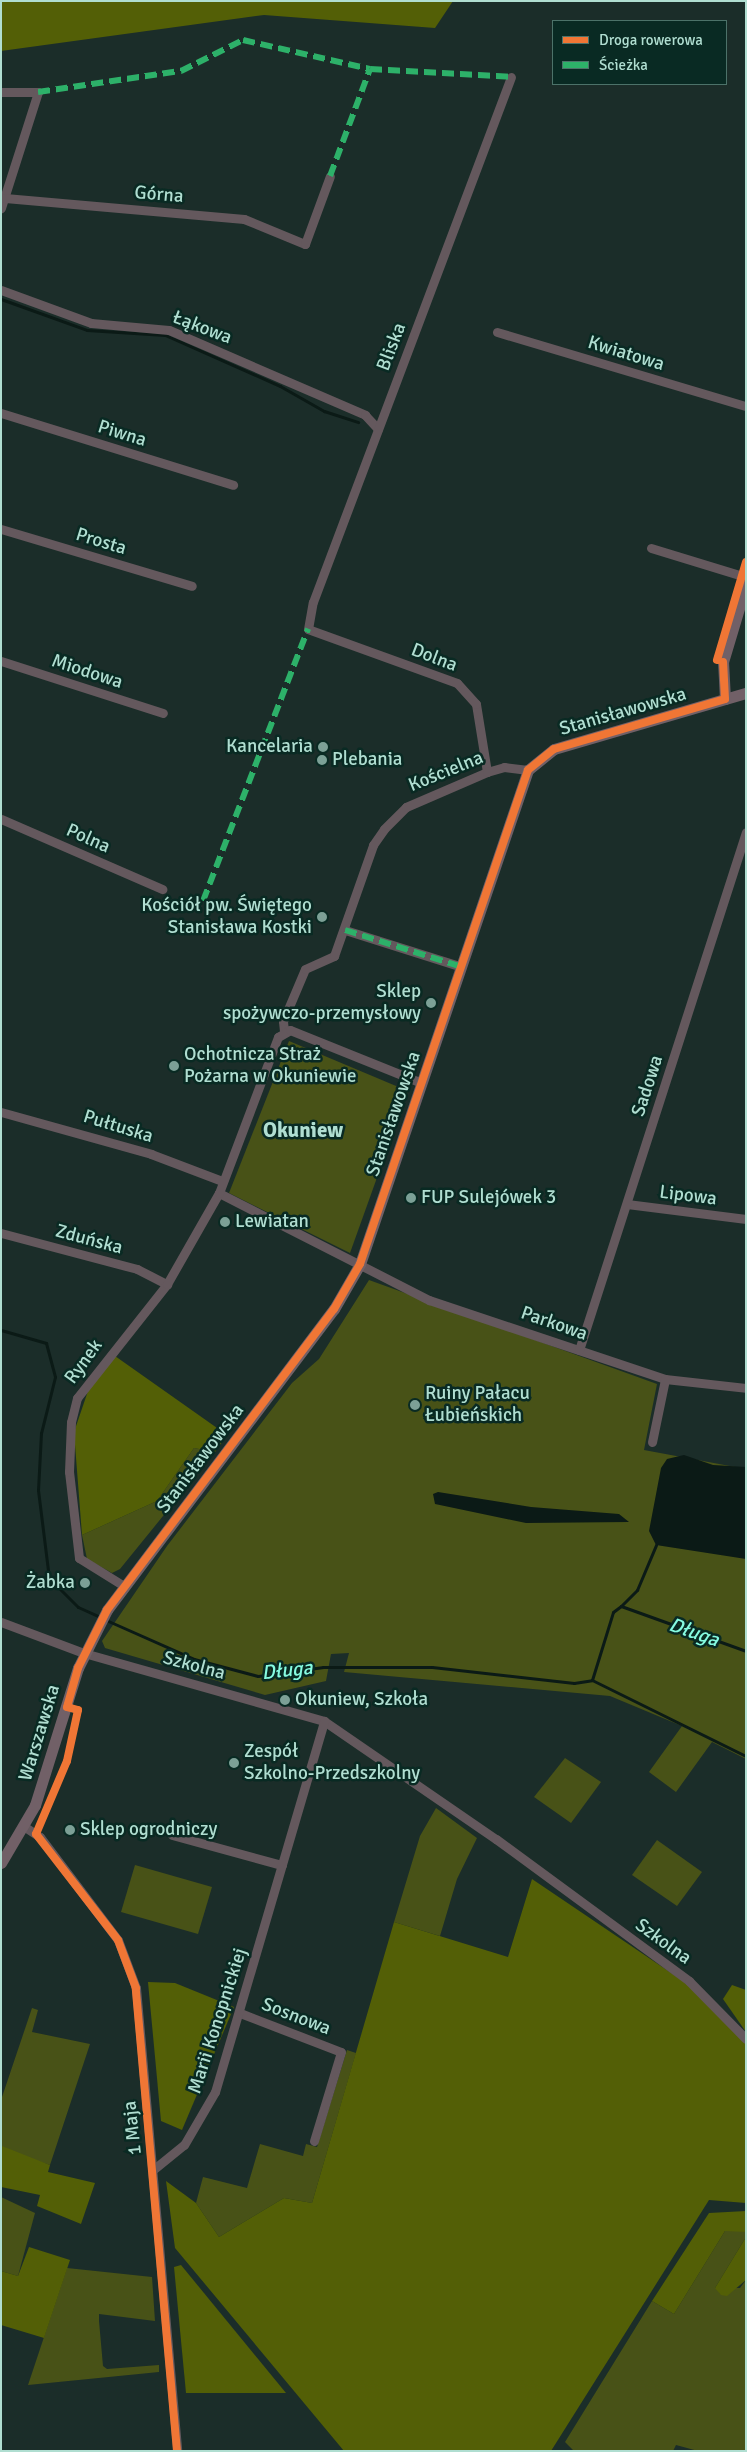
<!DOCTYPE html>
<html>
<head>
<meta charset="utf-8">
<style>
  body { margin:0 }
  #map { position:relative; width:747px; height:2452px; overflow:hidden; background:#1b2d29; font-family:Signika,sans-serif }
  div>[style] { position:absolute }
  .green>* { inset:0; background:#485217 }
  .forest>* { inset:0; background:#535f06 }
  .water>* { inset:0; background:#0b1a16 }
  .stream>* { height:3px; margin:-1.5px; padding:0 1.5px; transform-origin:1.5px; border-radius:1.5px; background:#0b1a16 }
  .street>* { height:9px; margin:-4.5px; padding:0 4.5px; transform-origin:4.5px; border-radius:4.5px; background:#64585d }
  .secondary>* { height:11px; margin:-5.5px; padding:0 5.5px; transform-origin:5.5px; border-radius:5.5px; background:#716067 }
  .quiet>* { height:6px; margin-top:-3px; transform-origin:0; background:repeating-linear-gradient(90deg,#2db169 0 12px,transparent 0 18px) }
  .cycleway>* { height:8px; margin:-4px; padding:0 4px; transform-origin:4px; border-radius:4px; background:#f07635 }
  .dots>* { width:14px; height:14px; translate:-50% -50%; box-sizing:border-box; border:2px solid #092a23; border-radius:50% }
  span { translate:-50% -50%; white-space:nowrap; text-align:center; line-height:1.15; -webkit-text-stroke:5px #092a23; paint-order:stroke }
  .street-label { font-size:19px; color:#b0ded1 }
  .poi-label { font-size:19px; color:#b0ded1 }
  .right { translate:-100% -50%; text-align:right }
  .left { translate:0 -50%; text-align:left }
  .water-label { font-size:20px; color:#86fbe0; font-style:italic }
  .quarter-label { font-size:21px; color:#b0ded1; font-weight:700 }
  .frame { position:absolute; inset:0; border:2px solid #b0ded1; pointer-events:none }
  .legend { position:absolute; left:552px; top:20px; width:175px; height:65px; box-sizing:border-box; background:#092a23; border:1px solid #4c7269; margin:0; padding:6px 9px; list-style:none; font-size:15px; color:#b0ded1 }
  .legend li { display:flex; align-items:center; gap:10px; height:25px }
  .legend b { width:25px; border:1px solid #4c7269 }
</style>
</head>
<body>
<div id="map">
  <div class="green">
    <i style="clip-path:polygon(289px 1041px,408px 1091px,350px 1253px,229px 1193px)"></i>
    <i style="clip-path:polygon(369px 1280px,657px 1384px,644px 1450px,746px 1469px,746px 1759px,712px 1742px,676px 1792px,649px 1772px,682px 1726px,610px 1696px,344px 1672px,349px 1653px,331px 1654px,326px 1681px,265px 1695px,105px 1648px,102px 1641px,167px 1546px,292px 1383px,319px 1359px)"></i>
    <i style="clip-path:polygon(194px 1448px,215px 1452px,120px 1569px,112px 1573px,87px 1559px,82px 1535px,157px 1501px)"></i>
    <i style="clip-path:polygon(565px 1758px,601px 1782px,571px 1823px,534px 1797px)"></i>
    <i style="clip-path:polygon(436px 1808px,477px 1838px,457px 1879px,440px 1936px,394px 1922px,420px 1836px)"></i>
    <i style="clip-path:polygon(657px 1840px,702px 1872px,677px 1906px,632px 1875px)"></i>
    <i style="clip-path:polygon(135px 1865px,212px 1887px,198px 1934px,121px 1912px)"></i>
    <i style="clip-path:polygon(32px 2008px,38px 2010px,32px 2032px,90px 2044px,50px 2165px,1px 2149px,1px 2100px)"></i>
    <i style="clip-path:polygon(347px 2050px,356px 2053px,312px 2203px,284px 2198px,219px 2237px,196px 2203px,203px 2177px,247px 2188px,260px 2144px,303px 2156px,306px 2144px,317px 2147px)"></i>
    <i style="clip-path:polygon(1px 2197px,35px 2213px,18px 2276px,1px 2271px)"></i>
    <i style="clip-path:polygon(734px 2228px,746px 2232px,746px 2237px,715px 2288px,740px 2288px,746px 2280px,746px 2451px,698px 2451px,676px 2445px,673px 2451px,574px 2451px,565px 2442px,652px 2301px,674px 2314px,725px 2231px)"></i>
    <i style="clip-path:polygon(67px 2268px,152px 2277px,155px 2321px,99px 2314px,99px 2321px,103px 2366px,107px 2369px,159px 2365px,159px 2372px,28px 2385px)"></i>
  </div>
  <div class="forest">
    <i style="clip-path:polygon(1px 1px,453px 1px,435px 28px,264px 15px,1px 51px)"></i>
    <i style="clip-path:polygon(115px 1356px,227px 1435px,215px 1452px,194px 1448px,157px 1501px,82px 1535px,74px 1432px,88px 1391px)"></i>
    <i style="clip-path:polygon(532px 1879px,686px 1983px,746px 2043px,746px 2203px,709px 2200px,551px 2451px,344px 2451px,175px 2248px,166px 2181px,196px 2203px,219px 2237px,284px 2198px,312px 2203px,394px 1922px,508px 1957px)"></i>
    <i style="clip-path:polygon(148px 1982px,175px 1983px,234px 2007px,182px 2130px,161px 2121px)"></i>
    <i style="clip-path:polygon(732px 1985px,746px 1990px,746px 2032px,723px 1999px)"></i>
    <i style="clip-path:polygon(2px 2146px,50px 2165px,48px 2172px,95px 2183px,81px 2224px,37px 2206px,40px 2195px,1px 2187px)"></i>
    <i style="clip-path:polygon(746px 2211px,746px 2232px,725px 2231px,674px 2314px,652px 2301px,709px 2213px)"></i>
    <i style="clip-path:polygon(746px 2237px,746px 2280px,727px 2296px,721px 2295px,715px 2288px)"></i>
    <i style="clip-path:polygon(29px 2247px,70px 2260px,44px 2338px,1px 2325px,1px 2271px,18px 2276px)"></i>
    <i style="clip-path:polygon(181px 2265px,286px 2393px,186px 2393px,174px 2267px)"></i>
  </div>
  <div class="water">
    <i style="clip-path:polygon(684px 1455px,713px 1465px,746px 1467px,746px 1559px,656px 1545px,649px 1531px,661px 1468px,667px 1459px)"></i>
    <i style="clip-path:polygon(438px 1492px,531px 1507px,619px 1514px,629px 1522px,526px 1523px,435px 1504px,433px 1494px)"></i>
  </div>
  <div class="stream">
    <i style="left:1px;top:299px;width:91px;rotate:19.8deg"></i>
    <i style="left:87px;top:330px;width:78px;rotate:3.7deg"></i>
    <i style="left:165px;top:335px;width:126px;rotate:23.9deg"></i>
    <i style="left:280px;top:386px;width:51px;rotate:29.6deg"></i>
    <i style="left:324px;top:411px;width:36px;rotate:18deg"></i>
    <i style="left:1px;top:1330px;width:47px;rotate:16.1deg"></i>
    <i style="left:46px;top:1343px;width:35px;rotate:75deg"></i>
    <i style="left:55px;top:1377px;width:58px;rotate:104deg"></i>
    <i style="left:41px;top:1433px;width:57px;rotate:93deg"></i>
    <i style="left:38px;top:1490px;width:89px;rotate:82.9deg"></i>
    <i style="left:49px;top:1578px;width:41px;rotate:45deg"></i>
    <i style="left:78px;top:1607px;width:24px;rotate:24deg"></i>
    <i style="left:621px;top:1606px;width:23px;rotate:-45deg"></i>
    <i style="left:637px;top:1590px;width:49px;rotate:-67.1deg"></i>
    <i style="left:106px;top:1620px;width:96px;rotate:23.9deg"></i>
    <i style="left:194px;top:1659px;width:66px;rotate:14.9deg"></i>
    <i style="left:258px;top:1676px;width:66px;rotate:-7.9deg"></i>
    <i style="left:323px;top:1667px;width:109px"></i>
    <i style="left:432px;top:1667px;width:143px;rotate:6.4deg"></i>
    <i style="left:574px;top:1683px;width:18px;rotate:-9deg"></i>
    <i style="left:592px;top:1680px;width:71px;rotate:-72.8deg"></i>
    <i style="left:613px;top:1612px;width:10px;rotate:-37deg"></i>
    <i style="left:621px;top:1606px;width:133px;rotate:19.8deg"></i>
    <i style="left:592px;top:1680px;width:172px;rotate:26.3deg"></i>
  </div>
  <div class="street">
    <i style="left:1px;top:92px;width:37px"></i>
    <i style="left:38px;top:92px;width:122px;rotate:107.7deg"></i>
    <i style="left:5px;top:198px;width:240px;rotate:5deg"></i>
    <i style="left:244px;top:219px;width:66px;rotate:22.3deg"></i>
    <i style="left:305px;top:244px;width:72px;rotate:-69.8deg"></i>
    <i style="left:1px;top:290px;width:96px;rotate:20.1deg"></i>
    <i style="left:91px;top:323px;width:78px;rotate:5.1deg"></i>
    <i style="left:169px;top:330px;width:214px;rotate:23.4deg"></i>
    <i style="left:365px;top:415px;width:19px;rotate:47deg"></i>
    <i style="left:497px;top:332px;width:260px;rotate:16.6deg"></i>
    <i style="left:1px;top:413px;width:243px;rotate:17.2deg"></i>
    <i style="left:1px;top:529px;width:199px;rotate:16.6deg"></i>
    <i style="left:651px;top:548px;width:99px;rotate:17deg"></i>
    <i style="left:1px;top:661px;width:170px;rotate:17.8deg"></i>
    <i style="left:487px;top:772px;width:69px;rotate:-99.2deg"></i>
    <i style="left:476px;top:704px;width:28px;rotate:-132deg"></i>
    <i style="left:457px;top:683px;width:158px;rotate:-160.1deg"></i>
    <i style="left:308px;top:629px;width:27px;rotate:-80deg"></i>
    <i style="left:313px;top:602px;width:561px;rotate:-69.34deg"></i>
    <i style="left:1px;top:819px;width:176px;rotate:23.5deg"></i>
    <i style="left:345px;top:930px;width:120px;rotate:17.5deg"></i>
    <i style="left:284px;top:1031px;width:10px;rotate:-96deg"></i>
    <i style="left:283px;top:1021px;width:56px;rotate:-67.1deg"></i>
    <i style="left:305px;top:969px;width:32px;rotate:-24deg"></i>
    <i style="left:334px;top:956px;width:118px;rotate:-70.6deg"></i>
    <i style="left:373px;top:845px;width:19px;rotate:-55deg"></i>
    <i style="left:384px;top:829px;width:31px;rotate:-45deg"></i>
    <i style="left:406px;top:807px;width:88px;rotate:-23.4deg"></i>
    <i style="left:487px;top:772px;width:18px;rotate:-16deg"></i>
    <i style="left:504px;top:767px;width:24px;rotate:7deg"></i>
    <i style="left:1px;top:1112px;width:156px;rotate:15.6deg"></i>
    <i style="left:151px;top:1154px;width:76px;rotate:20.8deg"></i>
    <i style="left:219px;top:1193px;width:236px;rotate:27deg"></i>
    <i style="left:429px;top:1300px;width:249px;rotate:18.5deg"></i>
    <i style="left:665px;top:1379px;width:81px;rotate:6.3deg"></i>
    <i style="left:627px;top:1204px;width:120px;rotate:7.2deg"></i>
    <i style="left:1px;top:1233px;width:141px;rotate:14.8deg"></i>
    <i style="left:137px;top:1269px;width:34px;rotate:27deg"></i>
    <i style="left:579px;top:1350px;width:544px;rotate:-72.13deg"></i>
    <i style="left:652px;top:1442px;width:64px;rotate:-78.3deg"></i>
    <i style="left:124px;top:1586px;width:53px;rotate:-148.1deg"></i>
    <i style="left:79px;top:1558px;width:87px;rotate:-96.6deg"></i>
    <i style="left:69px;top:1472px;width:50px;rotate:-87.7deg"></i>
    <i style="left:71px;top:1422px;width:25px;rotate:-76deg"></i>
    <i style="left:77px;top:1398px;width:145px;rotate:-51.7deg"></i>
    <i style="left:167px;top:1284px;width:105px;rotate:-60.3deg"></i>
    <i style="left:219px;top:1193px;width:167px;rotate:-69.3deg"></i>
    <i style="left:278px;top:1037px;width:14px;rotate:-30deg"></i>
    <i style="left:290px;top:1030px;width:142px;rotate:21.9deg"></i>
    <i style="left:1px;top:1622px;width:89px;rotate:20.5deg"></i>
    <i style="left:84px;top:1653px;width:249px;rotate:15.8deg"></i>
    <i style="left:324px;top:1721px;width:209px;rotate:34.5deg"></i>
    <i style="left:496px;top:1839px;width:240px;rotate:36.3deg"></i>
    <i style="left:689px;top:1981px;width:81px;rotate:45.5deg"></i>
    <i style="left:25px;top:1827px;width:18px;rotate:34deg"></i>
    <i style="left:40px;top:1837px;width:129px;rotate:52.9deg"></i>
    <i style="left:118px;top:1940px;width:51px;rotate:69.4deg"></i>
    <i style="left:136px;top:1988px;width:465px;rotate:84.9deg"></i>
    <i style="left:172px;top:1835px;width:114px;rotate:15.3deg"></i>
    <i style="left:240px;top:2013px;width:108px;rotate:21.1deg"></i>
    <i style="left:341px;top:2052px;width:93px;rotate:106.9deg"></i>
    <i style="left:154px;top:2169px;width:38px;rotate:-39deg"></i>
    <i style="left:184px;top:2145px;width:61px;rotate:-59.7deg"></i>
    <i style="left:215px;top:2092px;width:387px;rotate:-73.6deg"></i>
  </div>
  <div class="secondary">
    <i style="left:725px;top:699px;width:37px;rotate:-93deg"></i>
    <i style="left:723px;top:662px;width:80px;rotate:-73.4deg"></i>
    <i style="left:1px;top:1863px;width:67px;rotate:-59.6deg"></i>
    <i style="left:35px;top:1805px;width:144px;rotate:-72.6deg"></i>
    <i style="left:78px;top:1668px;width:65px;rotate:-63.4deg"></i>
    <i style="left:107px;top:1610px;width:377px;rotate:-53deg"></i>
    <i style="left:334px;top:1309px;width:52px;rotate:-60deg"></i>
    <i style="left:360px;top:1264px;width:522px;rotate:-71.22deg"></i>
    <i style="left:528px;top:770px;width:33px;rotate:-39deg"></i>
    <i style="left:554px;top:749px;width:200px;rotate:-16.3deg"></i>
  </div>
  <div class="quiet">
    <i style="left:38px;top:92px;width:145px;rotate:-8.4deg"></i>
    <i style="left:181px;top:71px;width:69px;rotate:-26.6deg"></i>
    <i style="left:243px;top:40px;width:130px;rotate:12.9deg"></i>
    <i style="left:370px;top:69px;width:141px;rotate:3.2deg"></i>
    <i style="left:330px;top:176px;width:114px;rotate:-69.5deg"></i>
    <i style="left:203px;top:901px;width:292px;rotate:-68.9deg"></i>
    <i style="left:345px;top:930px;width:120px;rotate:17.5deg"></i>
  </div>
  <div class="cycleway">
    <i style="left:717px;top:660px;width:102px;rotate:-73.5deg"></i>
    <i style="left:177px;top:2451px;width:465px;rotate:-95.1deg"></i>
    <i style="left:136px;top:1988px;width:51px;rotate:-110.6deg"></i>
    <i style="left:118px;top:1940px;width:134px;rotate:-127.7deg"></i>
    <i style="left:36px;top:1834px;width:79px;rotate:-67deg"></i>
    <i style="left:67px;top:1761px;width:52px;rotate:-77.8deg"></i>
    <i style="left:78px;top:1710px;width:11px;rotate:-165deg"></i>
    <i style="left:67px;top:1707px;width:41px;rotate:-74.2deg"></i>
    <i style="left:78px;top:1668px;width:65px;rotate:-63.4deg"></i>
    <i style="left:107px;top:1610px;width:377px;rotate:-53deg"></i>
    <i style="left:334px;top:1309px;width:52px;rotate:-60deg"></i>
    <i style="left:360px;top:1264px;width:522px;rotate:-71.22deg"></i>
    <i style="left:528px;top:770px;width:33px;rotate:-39deg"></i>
    <i style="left:554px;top:749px;width:178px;rotate:-16.3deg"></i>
    <i style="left:725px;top:699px;width:37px;rotate:-93deg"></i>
  </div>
  <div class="dots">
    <i style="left:323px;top:747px;background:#7ca096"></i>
    <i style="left:322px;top:760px;background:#7ca096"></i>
    <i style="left:322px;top:917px;background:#7ca096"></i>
    <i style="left:431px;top:1003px;background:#7ca096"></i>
    <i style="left:174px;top:1066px;background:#7ca096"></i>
    <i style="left:411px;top:1198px;background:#7ca096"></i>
    <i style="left:225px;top:1222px;background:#7ca096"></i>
    <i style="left:415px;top:1405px;background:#7ca096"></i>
    <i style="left:85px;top:1583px;background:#7ca096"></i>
    <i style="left:285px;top:1700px;background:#7ca096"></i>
    <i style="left:234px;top:1763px;background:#7ca096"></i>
    <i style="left:70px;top:1830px;background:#7ca096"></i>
  </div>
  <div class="street-label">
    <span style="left:159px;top:195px;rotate:5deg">Górna</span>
    <span style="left:202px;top:328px;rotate:21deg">Łąkowa</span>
    <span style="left:392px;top:347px;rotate:-69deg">Bliska</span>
    <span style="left:626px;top:354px;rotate:17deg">Kwiatowa</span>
    <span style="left:122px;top:434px;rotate:17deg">Piwna</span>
    <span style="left:101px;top:542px;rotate:17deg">Prosta</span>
    <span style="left:434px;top:658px;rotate:21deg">Dolna</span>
    <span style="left:87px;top:672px;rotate:18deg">Miodowa</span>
    <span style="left:623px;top:712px;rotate:-16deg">Stanisławowska</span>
    <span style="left:446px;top:772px;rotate:-22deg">Kościelna</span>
    <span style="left:88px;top:839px;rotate:24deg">Polna</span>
    <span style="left:648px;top:1086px;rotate:-72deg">Sadowa</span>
    <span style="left:394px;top:1114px;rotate:-71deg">Stanisławowska</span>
    <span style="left:118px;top:1127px;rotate:17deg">Pułtuska</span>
    <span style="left:688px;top:1196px;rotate:7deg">Lipowa</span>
    <span style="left:89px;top:1240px;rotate:15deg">Zduńska</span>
    <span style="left:554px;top:1324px;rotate:19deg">Parkowa</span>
    <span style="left:84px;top:1362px;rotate:-54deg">Rynek</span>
    <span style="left:201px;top:1459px;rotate:-53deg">Stanisławowska</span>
    <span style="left:194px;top:1666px;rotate:15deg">Szkolna</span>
    <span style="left:40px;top:1733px;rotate:-73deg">Warszawska</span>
    <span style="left:663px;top:1942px;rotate:36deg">Szkolna</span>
    <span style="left:296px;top:2017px;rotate:21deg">Sosnowa</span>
    <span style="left:218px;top:2021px;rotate:-72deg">Marii Konopnickiej</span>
    <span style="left:133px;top:2128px;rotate:-96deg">1 Maja</span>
  </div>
  <div class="poi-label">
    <span class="right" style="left:313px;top:747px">Kancelaria</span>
    <span class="left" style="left:332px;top:760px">Plebania</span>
    <span class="right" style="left:312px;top:917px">Kościół pw. Świętego<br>Stanisława Kostki</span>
    <span class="right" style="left:421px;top:1003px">Sklep<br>spożywczo-przemysłowy</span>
    <span class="left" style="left:184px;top:1066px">Ochotnicza Straż<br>Pożarna w Okuniewie</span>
    <span class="left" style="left:421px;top:1198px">FUP Sulejówek 3</span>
    <span class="left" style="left:235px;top:1222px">Lewiatan</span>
    <span class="left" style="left:425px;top:1405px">Ruiny Pałacu<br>Łubieńskich</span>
    <span class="right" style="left:75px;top:1583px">Żabka</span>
    <span class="left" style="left:295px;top:1700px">Okuniew, Szkoła</span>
    <span class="left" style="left:244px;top:1763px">Zespół<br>Szkolno-Przedszkolny</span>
    <span class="left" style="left:80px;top:1830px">Sklep ogrodniczy</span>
  </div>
  <div class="water-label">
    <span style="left:694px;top:1632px;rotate:19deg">Długa</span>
    <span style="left:287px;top:1670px;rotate:-6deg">Długa</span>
  </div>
  <div class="quarter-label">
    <span style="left:303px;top:1130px">Okuniew</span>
  </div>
  <div class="frame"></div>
  <ul class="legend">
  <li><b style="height:6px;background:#f07635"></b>Droga rowerowa</li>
  <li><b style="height:6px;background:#2db169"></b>Ścieżka</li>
  </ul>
</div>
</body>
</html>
